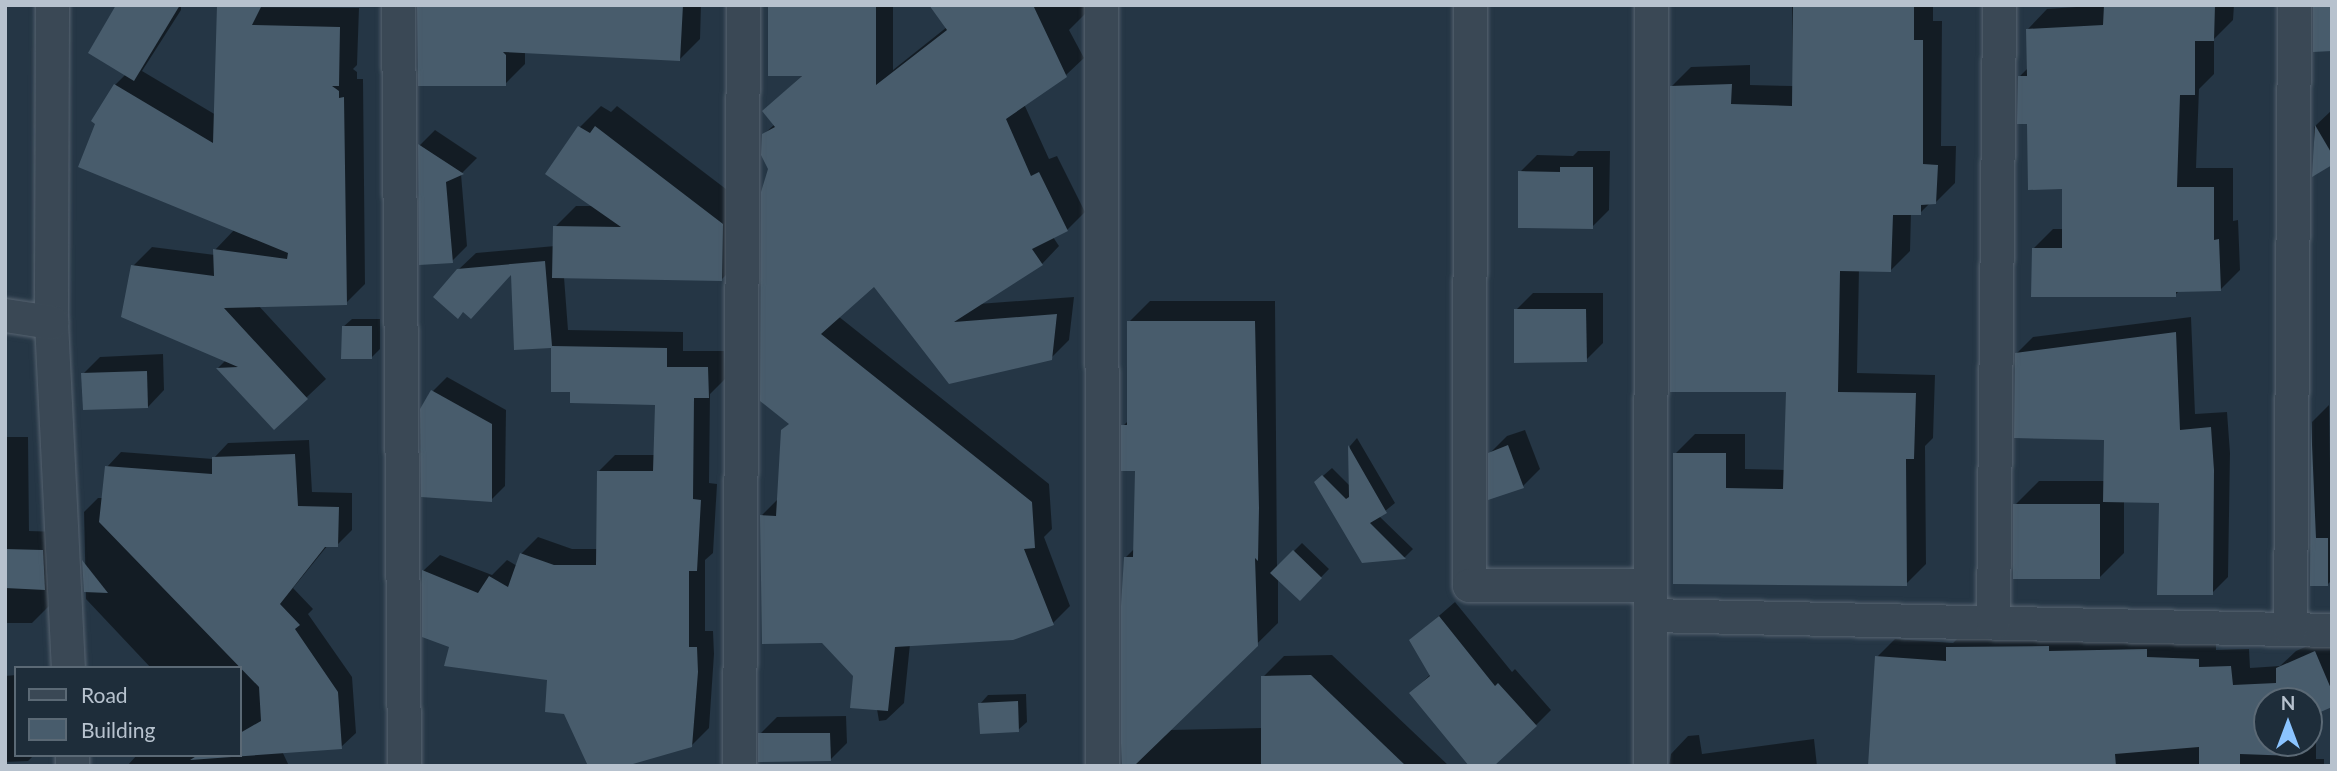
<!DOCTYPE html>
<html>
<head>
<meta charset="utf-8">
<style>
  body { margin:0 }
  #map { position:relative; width:2337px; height:771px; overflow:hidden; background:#253645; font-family:Lato,sans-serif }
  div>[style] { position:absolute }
  .shadow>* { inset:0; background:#0007 }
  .building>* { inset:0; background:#485c6c }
  .roads { filter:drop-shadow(0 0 2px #586572) drop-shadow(0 0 2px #586572) }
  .street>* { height:33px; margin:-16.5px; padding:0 16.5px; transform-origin:16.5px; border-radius:16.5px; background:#3a4855 }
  span { translate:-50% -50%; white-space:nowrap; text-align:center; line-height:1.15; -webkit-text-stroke:5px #1e2d3a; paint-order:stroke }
  .frame { position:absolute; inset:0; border:7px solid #b7c2ce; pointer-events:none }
  .legend { position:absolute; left:14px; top:666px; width:228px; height:91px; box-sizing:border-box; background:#1e2d3a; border:2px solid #5b6975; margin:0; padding:9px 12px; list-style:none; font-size:21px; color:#b7c2ce }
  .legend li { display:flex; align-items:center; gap:14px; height:35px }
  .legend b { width:35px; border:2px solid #5b6975 }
  .north { position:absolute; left:2253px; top:687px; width:70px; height:70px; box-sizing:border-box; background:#1e2d3a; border:2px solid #5b6975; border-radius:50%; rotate:0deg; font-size:19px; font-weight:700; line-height:28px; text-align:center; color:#b7c2ce }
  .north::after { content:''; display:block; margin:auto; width:24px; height:32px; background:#8bc4ff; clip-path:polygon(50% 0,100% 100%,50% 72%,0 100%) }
</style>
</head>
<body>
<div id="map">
  <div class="shadow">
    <i style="clip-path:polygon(118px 5px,181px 5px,181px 10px,142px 71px,216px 115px,237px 7px,359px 8px,357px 65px,353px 69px,357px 72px,357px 79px,363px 79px,365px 284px,346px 303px,258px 305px,326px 379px,274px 428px,218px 368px,226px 360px,133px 266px,152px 247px,215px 255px,215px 250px,235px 229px,115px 85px,126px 74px)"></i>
    <i style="clip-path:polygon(419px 5px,701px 5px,700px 39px,680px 59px,525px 52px,525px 64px,505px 84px)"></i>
    <i style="clip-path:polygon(769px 5px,893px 5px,893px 70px,947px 27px,931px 5px,1084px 5px,1087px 12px,1069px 30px,1084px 58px,1066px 75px,1024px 104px,1049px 159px,1057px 156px,1085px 212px,1067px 230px,1053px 237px,1059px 246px,1042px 264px,978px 304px,1074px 297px,1069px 340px,1051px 358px,950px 382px,874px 284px,838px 316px,1049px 484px,1052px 529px,1044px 537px,1070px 606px,1053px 623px,910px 644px,904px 703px,886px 720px,879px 721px,856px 585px,761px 516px,779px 498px,791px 423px,770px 168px,763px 135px,775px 124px,764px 111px,804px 74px)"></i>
    <i style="clip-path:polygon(1792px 5px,1933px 5px,1933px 21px,1942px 21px,1941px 146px,1956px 146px,1955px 183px,1935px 203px,1930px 203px,1920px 213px,1911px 213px,1910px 251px,1891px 270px,1859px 269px,1857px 373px,1935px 375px,1933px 438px,1925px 446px,1926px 564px,1906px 584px,1675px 583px,1675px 454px,1695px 434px,1745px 434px,1745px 469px,1786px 470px,1788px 390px,1672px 86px,1691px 67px,1750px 65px,1750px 85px,1793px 86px)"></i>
    <i style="clip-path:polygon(2105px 5px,2234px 5px,2233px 20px,2214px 39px,2214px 74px,2199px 89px,2196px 168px,2233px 168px,2233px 221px,2238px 220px,2240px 270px,2220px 290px,2180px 290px,2175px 295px,2033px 249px,2053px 229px,2063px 229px,2063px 188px,2029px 122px,2019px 77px,2029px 67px,2028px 29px,2047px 9px)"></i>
    <i style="clip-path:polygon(601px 106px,611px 112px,617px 106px,743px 202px,743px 258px,722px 279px,564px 277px,568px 330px,683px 332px,683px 351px,724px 351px,725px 379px,710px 394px,709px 483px,717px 484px,713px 553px,705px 560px,705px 631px,713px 631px,714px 654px,709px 728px,692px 745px,549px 679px,452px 646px,423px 571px,440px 555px,492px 575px,507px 560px,517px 566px,521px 554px,538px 537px,572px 549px,598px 549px,598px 472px,615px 455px,656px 455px,657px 403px,572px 390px,553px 346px,516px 348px,512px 273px,458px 270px,476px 253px,555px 246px,555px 227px,576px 206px,594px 206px,547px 174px,580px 127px)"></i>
    <i style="clip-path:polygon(2332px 110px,2332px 163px,2314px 174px,2314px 127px)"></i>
    <i style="clip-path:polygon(435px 130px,477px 158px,461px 174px,467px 246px,452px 261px,421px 263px,420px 145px)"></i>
    <i style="clip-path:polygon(1578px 151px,1610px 151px,1609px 210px,1592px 227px,1520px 172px,1537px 155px,1573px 156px)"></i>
    <i style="clip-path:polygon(1533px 293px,1603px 293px,1603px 343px,1586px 360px,1516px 310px)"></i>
    <i style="clip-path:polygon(1150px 301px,1275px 301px,1277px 568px,1302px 543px,1329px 569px,1300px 599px,1278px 577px,1278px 623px,1169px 730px,1262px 728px,1263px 677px,1284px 656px,1332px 655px,1449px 766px,1125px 766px,1126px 557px,1135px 548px,1136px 469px,1123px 426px,1129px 420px,1129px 322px)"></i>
    <i style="clip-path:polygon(2191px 317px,2195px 414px,2227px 412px,2230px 453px,2228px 577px,2212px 593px,2161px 501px,2124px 500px,2124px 553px,2100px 577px,2015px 505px,2039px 481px,2105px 481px,2106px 438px,2017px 353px,2033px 337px)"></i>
    <i style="clip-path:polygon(352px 319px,380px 319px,380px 349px,372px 357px,343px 327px)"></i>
    <i style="clip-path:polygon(163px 354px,164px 390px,148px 407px,83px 374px,100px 357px)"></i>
    <i style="clip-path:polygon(447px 377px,506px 410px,505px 486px,491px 500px,422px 410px,433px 391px)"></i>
    <i style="clip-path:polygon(2329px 405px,2332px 580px,2328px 584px,2311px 584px,2312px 422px)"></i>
    <i style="clip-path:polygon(1525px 430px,1540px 469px,1523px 486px,1490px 453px,1507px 436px)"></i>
    <i style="clip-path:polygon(5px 437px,28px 437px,29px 531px,60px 532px,50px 605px,32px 623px,5px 623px)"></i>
    <i style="clip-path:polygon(1357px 438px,1395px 503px,1379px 516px,1413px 549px,1405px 557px,1363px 561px,1316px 482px,1332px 468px,1351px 487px,1350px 446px)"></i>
    <i style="clip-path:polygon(309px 440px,312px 492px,352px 493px,352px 530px,337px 545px,328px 545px,293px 588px,313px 609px,308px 614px,352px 677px,356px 733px,341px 747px,282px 751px,289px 766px,127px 766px,137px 755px,240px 755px,240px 668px,151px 668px,86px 599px,84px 512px,98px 498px,103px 498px,107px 467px,121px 452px,213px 459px,228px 443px)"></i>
    <i style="clip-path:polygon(1455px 602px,1512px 672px,1515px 669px,1551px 710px,1536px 725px,1411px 693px,1431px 674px,1411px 640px)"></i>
    <i style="clip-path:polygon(evenodd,1966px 630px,2216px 641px,2216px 650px,2249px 649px,2250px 668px,2280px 666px,2296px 651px,2332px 635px,2332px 705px,2316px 712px,2316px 759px,2324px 759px,2324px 766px,1870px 766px,1877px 657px,1895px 639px,1953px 643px,1966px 630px,2267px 701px,2309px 701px,2309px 743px,2267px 743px,2267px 701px)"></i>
    <i style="clip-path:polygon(16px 675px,16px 755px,34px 755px,28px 761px,5px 762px,5px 676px)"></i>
    <i style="clip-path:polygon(1026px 694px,1027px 722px,1018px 730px,980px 704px,988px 695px)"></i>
    <i style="clip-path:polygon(846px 716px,847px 743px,830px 760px,760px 734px,777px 717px)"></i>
    <i style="clip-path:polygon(1699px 735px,1702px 754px,1814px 739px,1817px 766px,1669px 766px,1671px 754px,1688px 736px)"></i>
  </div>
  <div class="building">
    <i style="clip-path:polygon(116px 5px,180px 5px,134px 81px,88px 53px)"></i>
    <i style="clip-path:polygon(217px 5px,262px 5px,252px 25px,340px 27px,339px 86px,332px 86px,339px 91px,339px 98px,344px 97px,347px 305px,224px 308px,308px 399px,274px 430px,216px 368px,238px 367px,121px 317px,131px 265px,214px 276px,213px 249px,287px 259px,288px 253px,78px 167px,95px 124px,91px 121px,114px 84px,213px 143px)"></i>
    <i style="clip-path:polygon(417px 5px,683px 5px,680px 61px,503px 52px,506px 55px,506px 86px,418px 86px)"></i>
    <i style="clip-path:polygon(768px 5px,876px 5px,876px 85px,947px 30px,929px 5px,1033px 5px,1067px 77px,1006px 119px,1031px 176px,1039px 172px,1068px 231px,1032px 249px,1043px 265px,954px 322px,1057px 314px,1052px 360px,949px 384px,874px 287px,821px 334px,1032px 502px,1035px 548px,1024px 549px,1054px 625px,1013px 640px,895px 647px,888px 711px,850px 708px,853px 676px,822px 643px,762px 644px,760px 515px,776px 516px,781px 430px,789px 424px,760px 401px,761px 192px,768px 169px,761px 155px,762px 134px,775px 127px,762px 111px,802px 76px,768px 76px)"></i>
    <i style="clip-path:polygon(1793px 5px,1914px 5px,1914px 40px,1923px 40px,1923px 164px,1938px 165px,1936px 204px,1921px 205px,1921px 215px,1893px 215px,1891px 272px,1840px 271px,1838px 392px,1916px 393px,1914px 459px,1906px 459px,1907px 586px,1673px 584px,1673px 453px,1726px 453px,1726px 488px,1783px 489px,1786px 392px,1670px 392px,1670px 86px,1732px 84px,1731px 104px,1792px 106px)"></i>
    <i style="clip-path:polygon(2104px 5px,2215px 5px,2214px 41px,2195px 41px,2195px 95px,2180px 95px,2177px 187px,2214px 187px,2214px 240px,2219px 239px,2221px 291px,2176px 292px,2176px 297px,2031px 297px,2032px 248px,2062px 248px,2062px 189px,2028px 190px,2027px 124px,2017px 124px,2018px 76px,2027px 76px,2026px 29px,2103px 25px)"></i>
    <i style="clip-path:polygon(2332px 6px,2332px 51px,2313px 52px,2313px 7px)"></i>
    <i style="clip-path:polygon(2315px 125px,2332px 154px,2332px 165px,2312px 177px)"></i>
    <i style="clip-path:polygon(578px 126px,590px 133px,595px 126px,723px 224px,722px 281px,552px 278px,553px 226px,621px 227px,545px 174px)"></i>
    <i style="clip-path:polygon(418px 144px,464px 174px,446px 182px,453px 263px,419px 265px)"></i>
    <i style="clip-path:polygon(1560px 167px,1593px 167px,1593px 229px,1518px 228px,1518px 171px,1560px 172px)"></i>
    <i style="clip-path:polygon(545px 261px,552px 346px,667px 348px,667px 367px,708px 367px,709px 398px,694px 398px,693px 499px,701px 500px,697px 571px,689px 571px,689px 647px,697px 647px,698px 672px,692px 747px,626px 766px,588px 766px,564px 714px,545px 712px,547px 680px,444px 666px,449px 647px,422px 637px,422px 570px,478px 593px,489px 576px,508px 587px,520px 553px,554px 565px,596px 565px,597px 471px,653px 471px,655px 405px,570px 403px,570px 392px,551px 392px,551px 348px,514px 350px,511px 275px,471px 319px,463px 312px,458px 319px,433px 297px,457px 269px)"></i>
    <i style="clip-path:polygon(1514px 309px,1586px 309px,1587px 362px,1514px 363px)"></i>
    <i style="clip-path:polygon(1127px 321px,1255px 321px,1259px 508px,1258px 561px,1255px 558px,1258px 646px,1134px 766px,1122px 766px,1121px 743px,1121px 606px,1124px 557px,1133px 557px,1135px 471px,1121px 471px,1121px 425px,1127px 425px)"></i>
    <i style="clip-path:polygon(342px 326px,372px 326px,372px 359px,341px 359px)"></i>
    <i style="clip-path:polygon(2176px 332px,2180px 430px,2211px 427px,2214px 470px,2213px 595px,2157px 595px,2159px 503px,2103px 502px,2104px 440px,2014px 438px,2015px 353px)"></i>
    <i style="clip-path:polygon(147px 371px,148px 408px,83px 410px,81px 373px)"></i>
    <i style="clip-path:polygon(431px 390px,492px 424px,492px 502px,421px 497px,420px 409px)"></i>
    <i style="clip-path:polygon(2311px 421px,2316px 538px,2328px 538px,2328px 586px,2310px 586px)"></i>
    <i style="clip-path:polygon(1348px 445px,1387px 513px,1370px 523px,1406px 559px,1362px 563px,1314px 482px,1322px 475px,1346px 499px,1349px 497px)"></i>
    <i style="clip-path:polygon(1508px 445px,1524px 488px,1488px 500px,1488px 453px)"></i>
    <i style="clip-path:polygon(295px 454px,298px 506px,339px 507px,338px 547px,325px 547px,280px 604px,300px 625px,295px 629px,338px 692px,342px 749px,190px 760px,198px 755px,240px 755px,240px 733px,261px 721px,259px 687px,99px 522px,105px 466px,212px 474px,212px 457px)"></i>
    <i style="clip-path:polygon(2013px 504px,2100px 504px,2100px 579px,2013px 579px)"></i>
    <i style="clip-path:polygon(5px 549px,43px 550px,45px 590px,5px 588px)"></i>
    <i style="clip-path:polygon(1293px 550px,1322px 578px,1300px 601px,1270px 573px)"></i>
    <i style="clip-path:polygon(82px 560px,108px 593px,84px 592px)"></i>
    <i style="clip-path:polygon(1439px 616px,1495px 686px,1498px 683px,1537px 726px,1494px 766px,1469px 766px,1409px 693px,1430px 676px,1409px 640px)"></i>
    <i style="clip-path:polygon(2049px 646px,2049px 651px,2147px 649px,2147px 657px,2199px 659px,2199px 667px,2231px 666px,2233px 685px,2276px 683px,2276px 668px,2315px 651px,2332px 691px,2332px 707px,2309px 717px,2309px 701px,2267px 701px,2267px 743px,2297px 743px,2297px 756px,2240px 754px,2240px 766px,2199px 766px,2199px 747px,2115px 754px,2116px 766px,1868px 766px,1875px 656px,1946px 661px,1946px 647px)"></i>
    <i style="clip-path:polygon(1311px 675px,1406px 766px,1261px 766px,1261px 676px)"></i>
    <i style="clip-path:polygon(1018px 701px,1019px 732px,980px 734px,978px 703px)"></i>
    <i style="clip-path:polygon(758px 733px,830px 733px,831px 761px,758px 762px)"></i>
  </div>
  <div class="roads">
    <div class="street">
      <i style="left:52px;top:5px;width:317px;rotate:90.2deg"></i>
      <i style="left:51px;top:322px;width:346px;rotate:87.2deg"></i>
      <i style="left:398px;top:5px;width:761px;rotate:89.55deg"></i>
      <i style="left:1101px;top:5px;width:761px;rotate:89.92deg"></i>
      <i style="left:1470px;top:5px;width:580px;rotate:90.1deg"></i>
      <i style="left:1469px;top:585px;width:181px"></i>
      <i style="left:5px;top:315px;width:47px;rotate:8.7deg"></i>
      <i style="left:1650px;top:615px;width:682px;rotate:1.26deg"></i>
      <i style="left:1993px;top:622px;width:617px;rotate:-89.44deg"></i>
      <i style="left:2290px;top:629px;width:624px;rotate:-89.63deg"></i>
      <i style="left:72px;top:755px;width:11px;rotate:90deg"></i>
      <i style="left:739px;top:766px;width:761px;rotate:-89.7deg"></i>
      <i style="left:1650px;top:766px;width:761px;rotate:-89.92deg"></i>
    </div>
  </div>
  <div class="frame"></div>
  <ul class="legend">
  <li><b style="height:9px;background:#3a4855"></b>Road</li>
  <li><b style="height:19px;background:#485c6c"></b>Building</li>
  </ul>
  <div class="north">N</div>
</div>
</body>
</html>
